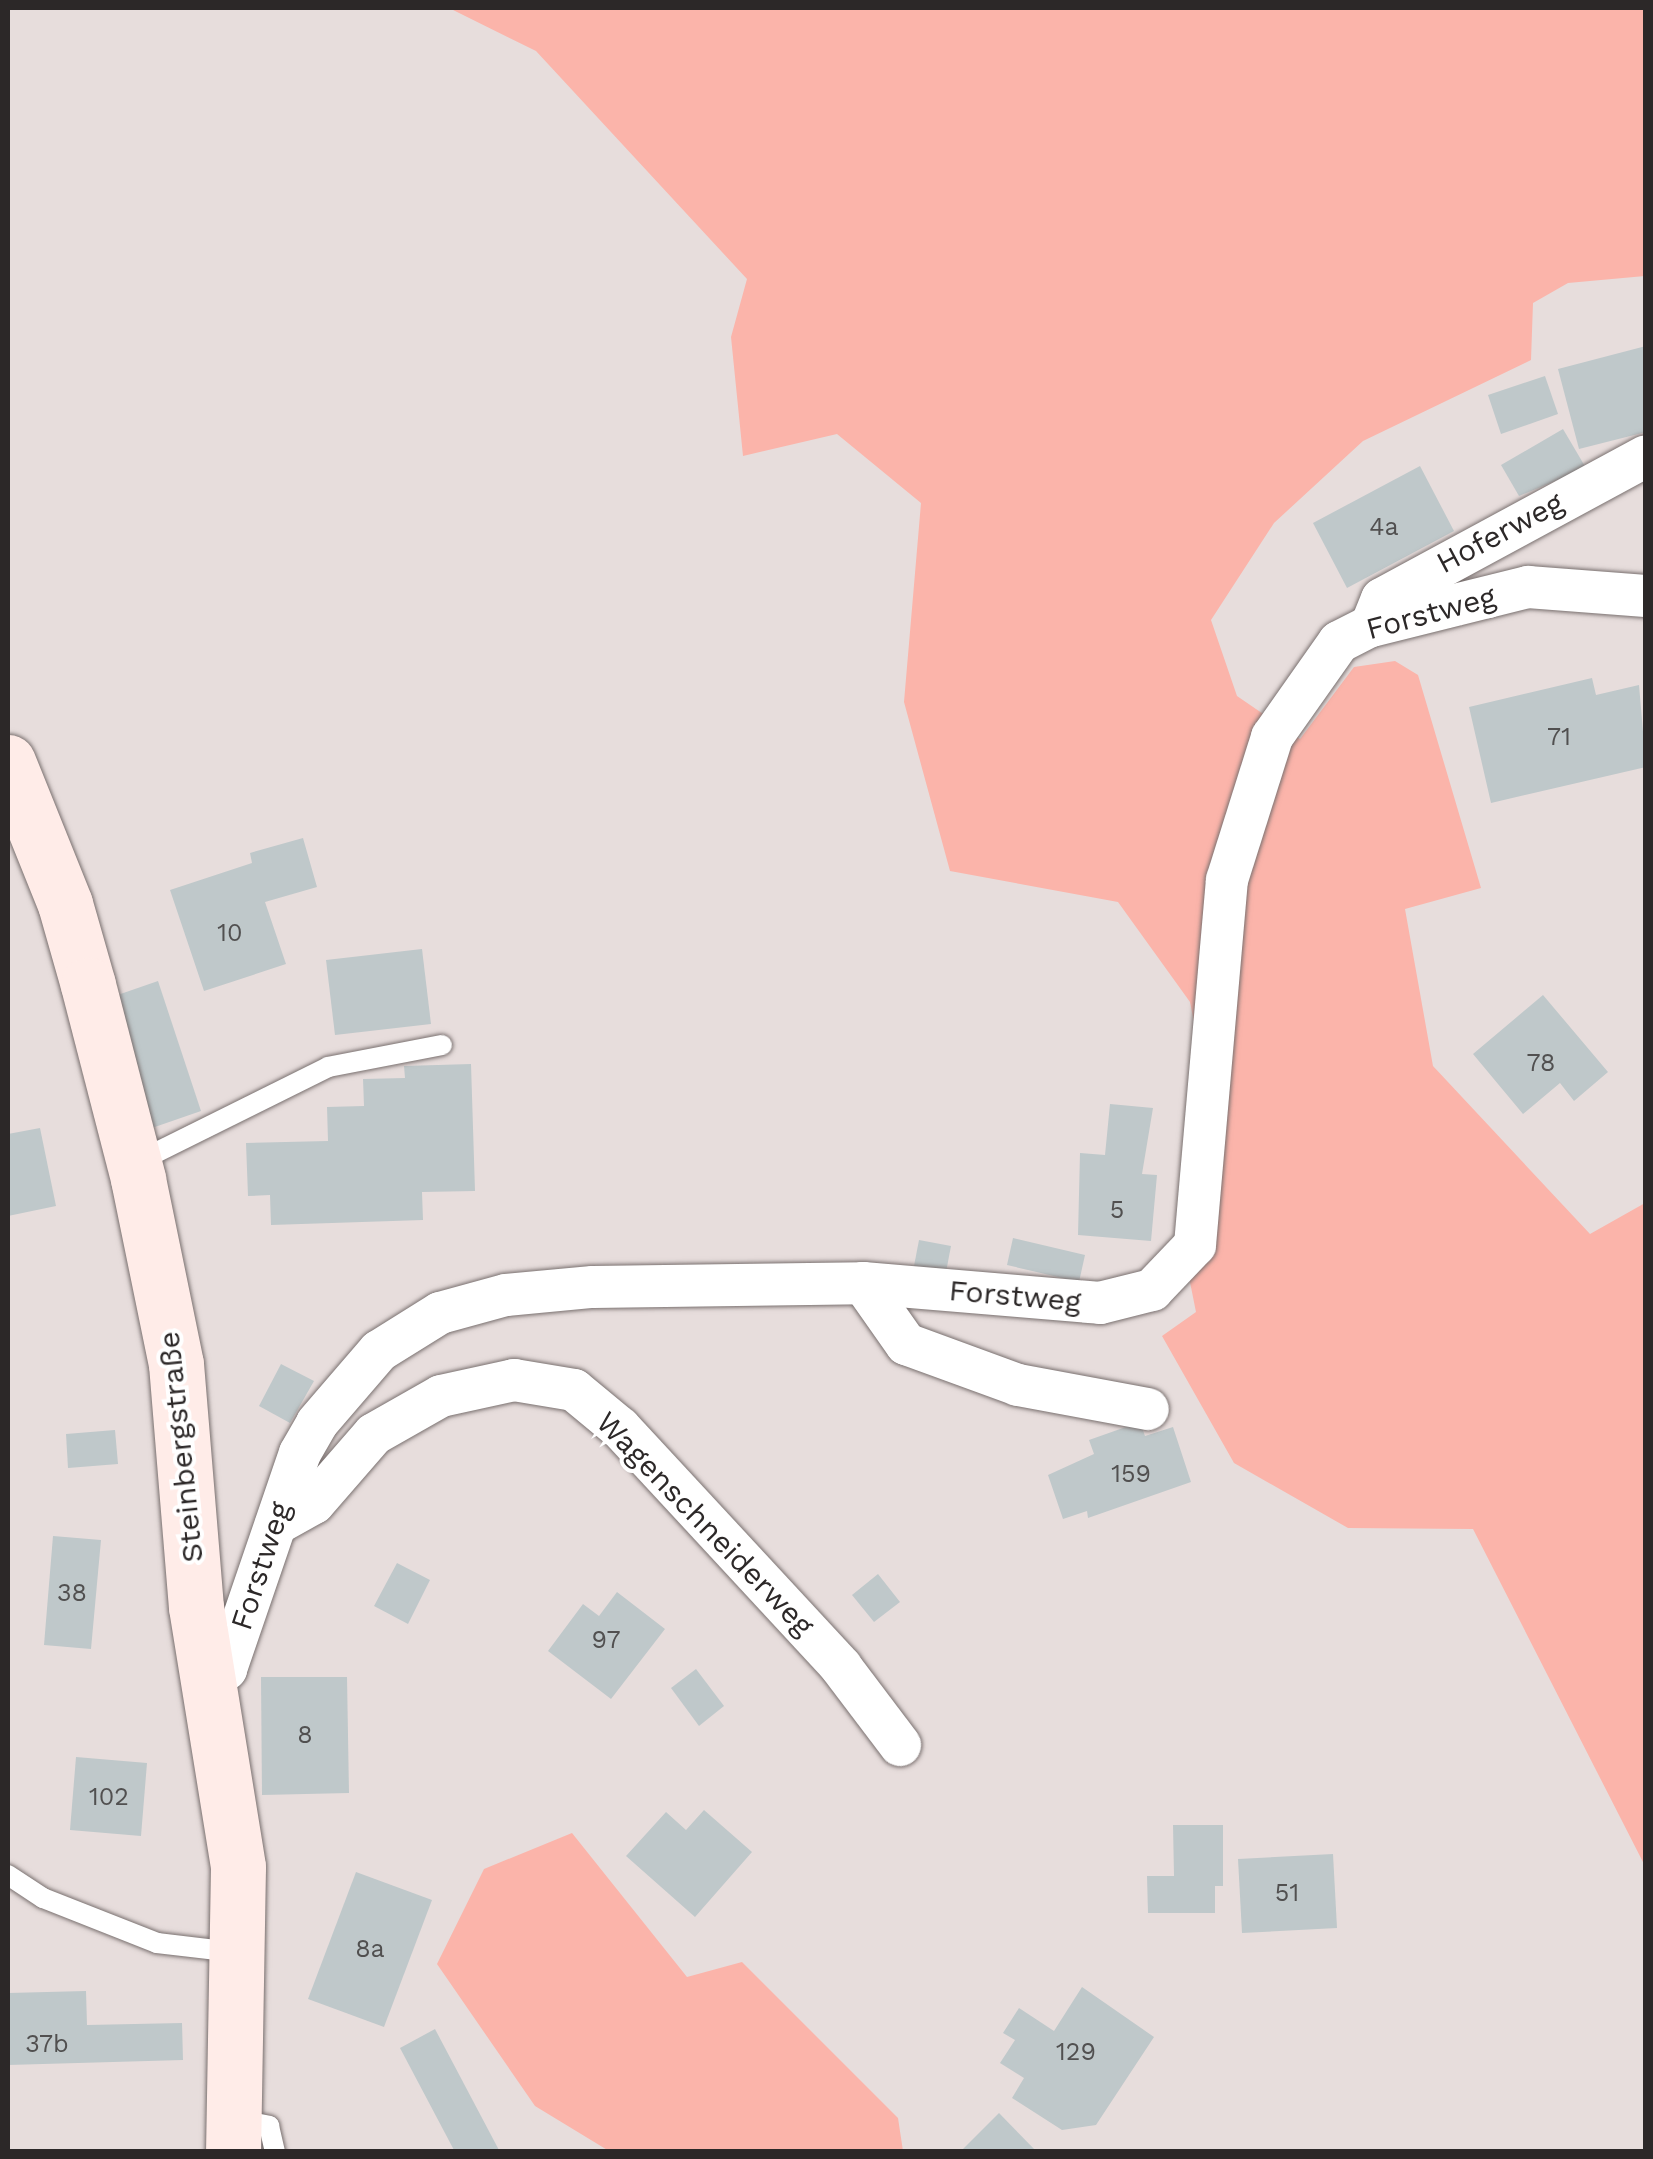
<!DOCTYPE html>
<html>
<head>
<meta charset="utf-8">
<style>
  body { margin:0 }
  #map { position:relative; width:1653px; height:2159px; overflow:hidden; background:#e7dddc; font-family:"Work Sans",sans-serif }
  div>[style] { position:absolute }
  .green>* { inset:0; background:#fbb4aa }
  .building>* { inset:0; background:#bfc8ca }
  .roads { filter:drop-shadow(0 0 2px #79706f) drop-shadow(0 0 2px #79706f) }
  .lane>* { height:20px; margin:-10px; padding:0 10px; transform-origin:10px; border-radius:10px; background:#fff }
  .street>* { height:42px; margin:-21px; padding:0 21px; transform-origin:21px; border-radius:21px; background:#fff }
  .secondary>* { height:55px; margin:-27.5px; padding:0 27.5px; transform-origin:27.5px; border-radius:27.5px; background:#ffece8 }
  span { translate:-50% -50%; white-space:nowrap; text-align:center; line-height:1.15; -webkit-text-stroke:8px #fff; paint-order:stroke }
  .number-label { font-size:25px; color:#515050 }
  .number-label span { -webkit-text-stroke-width:0 }
  .street-label { font-size:30px; color:#2c2828 }
  .frame { position:absolute; inset:0; border:10px solid #2c2828; pointer-events:none }
</style>
</head>
<body>
<div id="map">
  <div class="green">
    <i style="clip-path:polygon(449px 8px,1645px 8px,1645px 276px,1568px 283px,1533px 303px,1531px 360px,1363px 441px,1274px 523px,1211px 620px,1237px 696px,1300px 739px,1354px 667px,1395px 661px,1418px 675px,1481px 888px,1405px 909px,1433px 1066px,1590px 1234px,1645px 1203px,1645px 1866px,1473px 1529px,1348px 1528px,1234px 1463px,1162px 1336px,1196px 1312px,1181px 1237px,1197px 1037px,1190px 1002px,1118px 902px,950px 871px,904px 702px,921px 503px,837px 434px,743px 456px,731px 337px,747px 279px,536px 51px)"></i>
    <i style="clip-path:polygon(572px 1833px,687px 1977px,742px 1962px,898px 2118px,903px 2151px,609px 2151px,535px 2106px,437px 1964px,484px 1869px)"></i>
  </div>
  <div class="building">
    <i style="clip-path:polygon(1646px 346px,1646px 432px,1579px 449px,1558px 369px)"></i>
    <i style="clip-path:polygon(1545px 376px,1558px 414px,1501px 434px,1488px 395px)"></i>
    <i style="clip-path:polygon(1563px 429px,1586px 468px,1519px 496px,1501px 465px)"></i>
    <i style="clip-path:polygon(1420px 466px,1454px 531px,1347px 588px,1313px 523px)"></i>
    <i style="clip-path:polygon(1592px 678px,1596px 695px,1639px 685px,1646px 767px,1491px 803px,1469px 707px)"></i>
    <i style="clip-path:polygon(303px 838px,317px 887px,265px 902px,286px 964px,204px 991px,170px 890px,252px 863px,250px 853px)"></i>
    <i style="clip-path:polygon(422px 949px,431px 1024px,335px 1035px,326px 960px)"></i>
    <i style="clip-path:polygon(158px 981px,201px 1111px,149px 1129px,106px 999px)"></i>
    <i style="clip-path:polygon(1543px 995px,1608px 1072px,1574px 1101px,1560px 1083px,1523px 1114px,1473px 1054px)"></i>
    <i style="clip-path:polygon(471px 1064px,475px 1191px,422px 1192px,423px 1220px,271px 1225px,270px 1195px,248px 1196px,246px 1143px,328px 1141px,327px 1107px,364px 1106px,363px 1079px,405px 1078px,404px 1066px)"></i>
    <i style="clip-path:polygon(1110px 1104px,1153px 1108px,1142px 1174px,1157px 1175px,1151px 1241px,1078px 1235px,1080px 1153px,1105px 1155px)"></i>
    <i style="clip-path:polygon(40px 1128px,56px 1206px,8px 1216px,8px 1134px)"></i>
    <i style="clip-path:polygon(1013px 1238px,1085px 1255px,1079px 1282px,1007px 1265px)"></i>
    <i style="clip-path:polygon(919px 1240px,951px 1246px,946px 1272px,914px 1266px)"></i>
    <i style="clip-path:polygon(281px 1364px,314px 1381px,290px 1423px,259px 1406px)"></i>
    <i style="clip-path:polygon(1140px 1422px,1145px 1436px,1173px 1427px,1191px 1482px,1088px 1518px,1087px 1511px,1063px 1519px,1048px 1475px,1094px 1454px,1089px 1440px)"></i>
    <i style="clip-path:polygon(115px 1430px,118px 1464px,68px 1468px,66px 1434px)"></i>
    <i style="clip-path:polygon(53px 1536px,101px 1540px,91px 1649px,44px 1645px)"></i>
    <i style="clip-path:polygon(397px 1563px,430px 1580px,408px 1624px,374px 1606px)"></i>
    <i style="clip-path:polygon(878px 1574px,900px 1602px,874px 1622px,852px 1595px)"></i>
    <i style="clip-path:polygon(617px 1592px,665px 1629px,611px 1699px,548px 1651px,583px 1604px,599px 1616px)"></i>
    <i style="clip-path:polygon(696px 1669px,724px 1706px,699px 1726px,671px 1688px)"></i>
    <i style="clip-path:polygon(261px 1677px,347px 1677px,349px 1793px,262px 1795px)"></i>
    <i style="clip-path:polygon(76px 1757px,147px 1763px,141px 1836px,70px 1830px)"></i>
    <i style="clip-path:polygon(704px 1810px,752px 1852px,695px 1917px,626px 1856px,666px 1812px,686px 1830px)"></i>
    <i style="clip-path:polygon(1173px 1825px,1223px 1825px,1223px 1886px,1215px 1886px,1215px 1913px,1148px 1913px,1147px 1876px,1174px 1876px)"></i>
    <i style="clip-path:polygon(1333px 1854px,1337px 1928px,1242px 1933px,1238px 1859px)"></i>
    <i style="clip-path:polygon(356px 1872px,432px 1900px,384px 2027px,308px 1999px)"></i>
    <i style="clip-path:polygon(1082px 1987px,1154px 2037px,1096px 2125px,1062px 2130px,1012px 2098px,1024px 2078px,1000px 2063px,1015px 2040px,1003px 2033px,1019px 2008px,1054px 2031px)"></i>
    <i style="clip-path:polygon(86px 1991px,87px 2025px,182px 2023px,183px 2060px,8px 2065px,8px 1993px)"></i>
    <i style="clip-path:polygon(435px 2029px,500px 2152px,455px 2152px,400px 2048px)"></i>
    <i style="clip-path:polygon(999px 2113px,1037px 2152px,960px 2152px)"></i>
  </div>
  <div class="roads">
    <div class="lane">
      <i style="left:139px;top:1161px;width:211px;rotate:-26.4deg"></i>
      <i style="left:328px;top:1067px;width:116px;rotate:-10.9deg"></i>
      <i style="left:8px;top:1875px;width:42px;rotate:33.3deg"></i>
      <i style="left:43px;top:1898px;width:123px;rotate:21.5deg"></i>
      <i style="left:157px;top:1943px;width:78px;rotate:6.7deg"></i>
      <i style="left:234px;top:2119px;width:36px;rotate:11deg"></i>
      <i style="left:269px;top:2126px;width:27px;rotate:77deg"></i>
    </div>
    <div class="street">
      <i style="left:1371px;top:626px;width:29px;rotate:-68deg"></i>
      <i style="left:1382px;top:599px;width:300px;rotate:-28.4deg"></i>
      <i style="left:863px;top:1283px;width:75px;rotate:54.8deg"></i>
      <i style="left:906px;top:1344px;width:119px;rotate:20.1deg"></i>
      <i style="left:1018px;top:1385px;width:132px;rotate:10.5deg"></i>
      <i style="left:276px;top:1524px;width:43px;rotate:-28.9deg"></i>
      <i style="left:314px;top:1503px;width:91px;rotate:-49deg"></i>
      <i style="left:374px;top:1434px;width:77px;rotate:-29.6deg"></i>
      <i style="left:441px;top:1396px;width:75px;rotate:-12.4deg"></i>
      <i style="left:514px;top:1380px;width:61px;rotate:9.5deg"></i>
      <i style="left:574px;top:1390px;width:60px;rotate:39.6deg"></i>
      <i style="left:620px;top:1428px;width:326px;rotate:47.2deg"></i>
      <i style="left:841px;top:1667px;width:98px;rotate:52.9deg"></i>
      <i style="left:209px;top:1679px;width:20px;rotate:-30deg"></i>
      <i style="left:226px;top:1669px;width:228px;rotate:-71.1deg"></i>
      <i style="left:300px;top:1453px;width:34px;rotate:-60deg"></i>
      <i style="left:317px;top:1423px;width:95px;rotate:-49.3deg"></i>
      <i style="left:379px;top:1351px;width:72px;rotate:-31.9deg"></i>
      <i style="left:440px;top:1313px;width:68px;rotate:-15.3deg"></i>
      <i style="left:506px;top:1295px;width:87px;rotate:-5.3deg"></i>
      <i style="left:593px;top:1287px;width:270px;rotate:-0.8deg"></i>
      <i style="left:863px;top:1283px;width:238px;rotate:4.8deg"></i>
      <i style="left:1100px;top:1303px;width:54px;rotate:-14deg"></i>
      <i style="left:1152px;top:1290px;width:62px;rotate:-46.3deg"></i>
      <i style="left:1195px;top:1245px;width:366px;rotate:-85deg"></i>
      <i style="left:1227px;top:880px;width:150px;rotate:-72.5deg"></i>
      <i style="left:1272px;top:737px;width:116px;rotate:-54.8deg"></i>
      <i style="left:1339px;top:642px;width:36px;rotate:-27deg"></i>
      <i style="left:1371px;top:626px;width:162px;rotate:-14deg"></i>
      <i style="left:1528px;top:587px;width:118px;rotate:4.4deg"></i>
    </div>
    <div class="secondary">
      <i style="left:8px;top:762px;width:153px;rotate:68.1deg"></i>
      <i style="left:65px;top:904px;width:84px;rotate:74.1deg"></i>
      <i style="left:88px;top:985px;width:200px;rotate:75.5deg"></i>
      <i style="left:138px;top:1179px;width:189px;rotate:78.4deg"></i>
      <i style="left:176px;top:1364px;width:244px;rotate:85.3deg"></i>
      <i style="left:196px;top:1607px;width:263px;rotate:80.8deg"></i>
      <i style="left:238px;top:1867px;width:285px;rotate:91deg"></i>
    </div>
  </div>
  <div class="number-label">
    <span style="left:1384px;top:527px">4a</span>
    <span style="left:1559px;top:737px">71</span>
    <span style="left:230px;top:933px">10</span>
    <span style="left:1541px;top:1063px">78</span>
    <span style="left:1117px;top:1210px">5</span>
    <span style="left:1131px;top:1474px">159</span>
    <span style="left:72px;top:1593px">38</span>
    <span style="left:606px;top:1640px">97</span>
    <span style="left:305px;top:1735px">8</span>
    <span style="left:109px;top:1797px">102</span>
    <span style="left:1287px;top:1893px">51</span>
    <span style="left:370px;top:1949px">8a</span>
    <span style="left:47px;top:2044px">37b</span>
    <span style="left:1076px;top:2052px">129</span>
  </div>
  <div class="street-label">
    <span style="left:1500px;top:533px;rotate:-28deg">Hoferweg</span>
    <span style="left:1431px;top:613px;rotate:-15deg">Forstweg</span>
    <span style="left:1015px;top:1296px;rotate:5deg">Forstweg</span>
    <span style="left:181px;top:1447px;rotate:-96deg">Steinbergstraße</span>
    <span style="left:705px;top:1524px;rotate:46deg">Wagenschneiderweg</span>
    <span style="left:261px;top:1566px;rotate:-72deg">Forstweg</span>
  </div>
  <div class="frame"></div>
</div>
</body>
</html>
